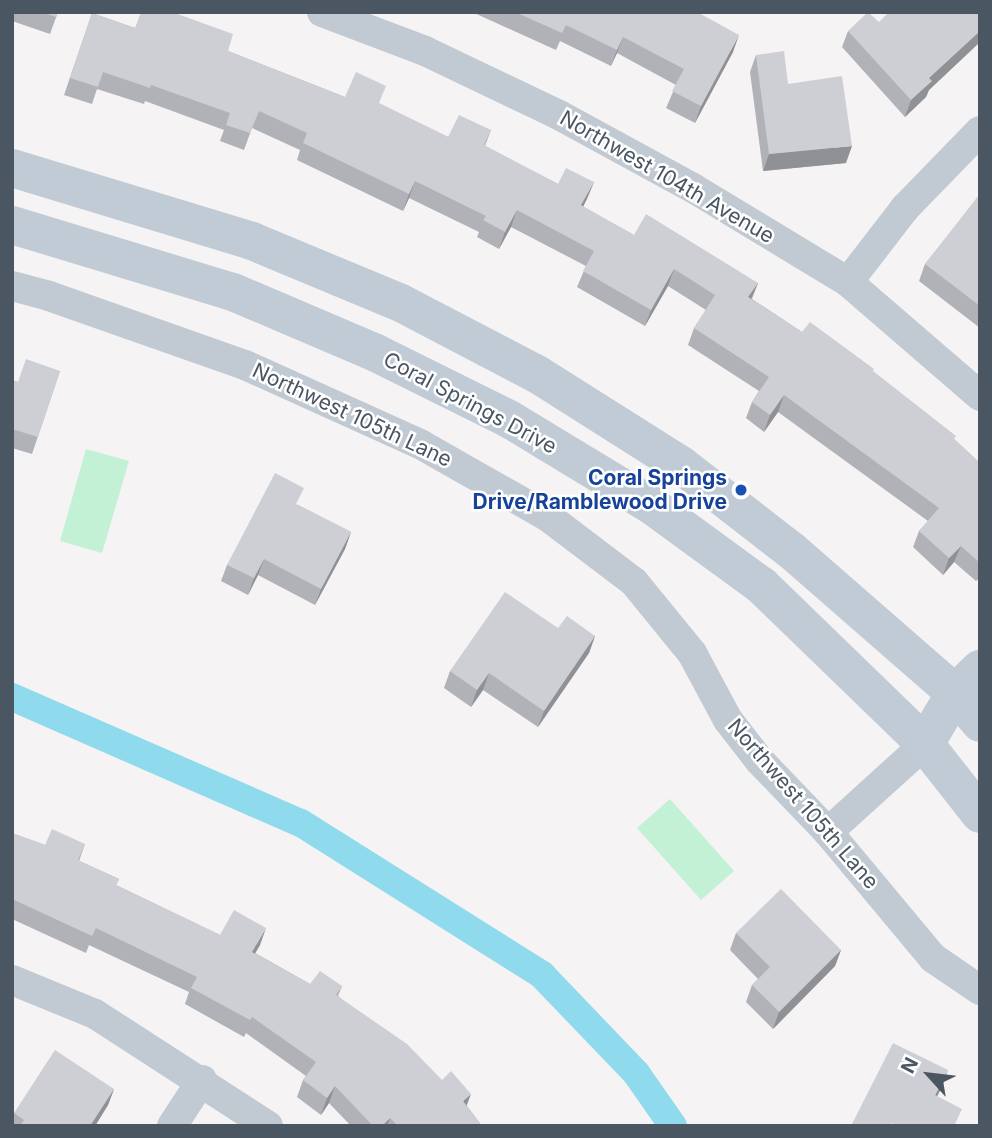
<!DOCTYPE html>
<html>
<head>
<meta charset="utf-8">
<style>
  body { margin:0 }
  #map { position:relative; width:992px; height:1138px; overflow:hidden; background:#f5f3f3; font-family:Inter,sans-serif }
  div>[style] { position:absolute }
  .green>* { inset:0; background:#c3f1d5 }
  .canal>* { height:28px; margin:-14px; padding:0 14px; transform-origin:14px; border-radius:14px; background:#90daee }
  .street>* { height:30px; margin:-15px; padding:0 15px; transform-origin:15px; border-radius:15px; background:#c1cad2 }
  .secondary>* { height:38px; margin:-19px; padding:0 19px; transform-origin:19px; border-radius:19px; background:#c1cbd6 }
  .wall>* { inset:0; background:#b0b2b7 }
  .shaded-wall>* { inset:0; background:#909195 }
  .building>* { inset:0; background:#cdcfd5 }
  .dots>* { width:19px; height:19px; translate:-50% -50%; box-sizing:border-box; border:4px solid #fff; border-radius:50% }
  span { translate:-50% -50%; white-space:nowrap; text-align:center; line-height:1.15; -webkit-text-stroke:5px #fff; paint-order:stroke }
  .street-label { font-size:21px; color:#4a5661 }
  .transit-label { font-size:21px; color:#164399; font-weight:700 }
  .right { translate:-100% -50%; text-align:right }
  .frame { position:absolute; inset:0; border:14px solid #4a5661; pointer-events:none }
  .north { position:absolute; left:894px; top:1040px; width:70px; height:70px; -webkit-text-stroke:5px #fff; paint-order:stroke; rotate:297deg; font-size:19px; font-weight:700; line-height:28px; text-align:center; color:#4a5661 }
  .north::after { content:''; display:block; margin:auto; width:24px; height:32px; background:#4a5661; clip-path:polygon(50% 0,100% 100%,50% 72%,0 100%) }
</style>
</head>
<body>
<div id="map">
  <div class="green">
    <i style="clip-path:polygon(86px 449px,129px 461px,102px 553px,60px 541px)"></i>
    <i style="clip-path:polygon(670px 799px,734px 871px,701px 900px,637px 828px)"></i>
  </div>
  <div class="canal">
    <i style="left:12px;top:697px;width:315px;rotate:23.6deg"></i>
    <i style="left:301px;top:823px;width:285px;rotate:32.2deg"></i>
    <i style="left:542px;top:975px;width:136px;rotate:46.2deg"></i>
    <i style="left:636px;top:1073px;width:65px;rotate:55.1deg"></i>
  </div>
  <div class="street">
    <i style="left:322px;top:12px;width:110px;rotate:20.7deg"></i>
    <i style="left:425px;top:51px;width:148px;rotate:25.5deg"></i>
    <i style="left:559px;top:115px;width:153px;rotate:28.6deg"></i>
    <i style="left:693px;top:188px;width:181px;rotate:31.2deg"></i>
    <i style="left:848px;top:282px;width:174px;rotate:40.8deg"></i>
    <i style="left:848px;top:282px;width:93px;rotate:-52.4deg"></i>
    <i style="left:905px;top:208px;width:107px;rotate:-45.8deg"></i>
    <i style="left:12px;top:286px;width:38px;rotate:15deg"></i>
    <i style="left:49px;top:296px;width:208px;rotate:19.4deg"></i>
    <i style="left:245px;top:365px;width:192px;rotate:24.3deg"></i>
    <i style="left:420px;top:444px;width:146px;rotate:29.6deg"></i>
    <i style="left:547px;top:516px;width:109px;rotate:37.2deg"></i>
    <i style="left:634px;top:582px;width:92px;rotate:50.8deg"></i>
    <i style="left:692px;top:653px;width:76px;rotate:61.8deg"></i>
    <i style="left:728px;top:720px;width:51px;rotate:52.2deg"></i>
    <i style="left:759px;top:760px;width:100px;rotate:46.2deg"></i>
    <i style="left:828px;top:832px;width:164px;rotate:50.2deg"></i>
    <i style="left:933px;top:958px;width:57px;rotate:34.2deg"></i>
    <i style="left:828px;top:832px;width:131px;rotate:-42.2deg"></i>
    <i style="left:12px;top:980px;width:90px;rotate:22.3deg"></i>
    <i style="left:95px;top:1014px;width:206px;rotate:32.9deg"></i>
    <i style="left:172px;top:1126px;width:55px;rotate:-56.9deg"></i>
  </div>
  <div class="secondary">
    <i style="left:12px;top:168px;width:251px;rotate:16.9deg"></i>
    <i style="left:252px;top:241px;width:161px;rotate:22.6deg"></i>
    <i style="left:401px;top:303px;width:153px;rotate:27.6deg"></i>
    <i style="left:537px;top:374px;width:170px;rotate:32.3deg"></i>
    <i style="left:681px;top:465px;width:140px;rotate:37.8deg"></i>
    <i style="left:792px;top:551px;width:216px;rotate:41.1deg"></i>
    <i style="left:955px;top:693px;width:39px;rotate:50deg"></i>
    <i style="left:12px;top:225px;width:231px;rotate:16.9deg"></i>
    <i style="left:233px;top:292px;width:155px;rotate:23.1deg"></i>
    <i style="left:376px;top:353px;width:148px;rotate:26.4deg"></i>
    <i style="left:509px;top:419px;width:166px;rotate:31.2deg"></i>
    <i style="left:651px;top:505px;width:137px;rotate:36.1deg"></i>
    <i style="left:762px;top:586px;width:227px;rotate:44.1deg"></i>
    <i style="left:925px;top:744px;width:89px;rotate:51.8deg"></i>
    <i style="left:925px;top:744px;width:59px;rotate:-59.5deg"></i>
    <i style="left:955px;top:693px;width:35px;rotate:-44deg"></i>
  </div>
  <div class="wall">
    <i style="clip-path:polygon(12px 12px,58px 12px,50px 34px,12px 21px)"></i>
    <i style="clip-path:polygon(472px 12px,697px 12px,733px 52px,695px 123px,666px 108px,676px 85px,617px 53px,611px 66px,560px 41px,556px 50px)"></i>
    <i style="clip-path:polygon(980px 12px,980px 42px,929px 90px,926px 97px,905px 117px,842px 47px,848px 31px,879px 22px)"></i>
    <i style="clip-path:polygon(92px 13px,135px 28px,228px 51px,345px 97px,380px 104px,448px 137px,491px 130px,485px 146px,558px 184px,594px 182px,583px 207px,634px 235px,758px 283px,752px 299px,802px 332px,873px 372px,955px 440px,980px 463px,980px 578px,976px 581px,954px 562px,943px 575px,913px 547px,919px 531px,928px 521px,778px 412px,764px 432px,746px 418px,752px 402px,759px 391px,688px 345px,694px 328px,706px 310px,668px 286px,645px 326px,577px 287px,586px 266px,511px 227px,499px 249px,477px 237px,479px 232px,409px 198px,403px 211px,297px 160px,300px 150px,252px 128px,244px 150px,220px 141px,224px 130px,145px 101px,144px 104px,97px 89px,92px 104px,64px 95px)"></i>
    <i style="clip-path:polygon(756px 55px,788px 84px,846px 163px,763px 171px,750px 72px)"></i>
    <i style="clip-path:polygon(980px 196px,980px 328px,919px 281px,925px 264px)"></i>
    <i style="clip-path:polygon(60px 371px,32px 454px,12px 448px,12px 380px,18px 382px)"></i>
    <i style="clip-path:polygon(298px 505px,351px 532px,345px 549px,315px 605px,258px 575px,248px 595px,221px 581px,227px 565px)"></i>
    <i style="clip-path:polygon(558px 628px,595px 636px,589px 653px,538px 727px,483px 690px,471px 707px,444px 688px,450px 671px)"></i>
    <i style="clip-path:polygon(12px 833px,45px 845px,85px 844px,79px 861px,119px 879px,116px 885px,220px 935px,260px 945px,255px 953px,310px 984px,342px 986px,338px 996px,467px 1106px,482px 1126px,351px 1126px,329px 1103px,321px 1115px,297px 1097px,303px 1080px,306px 1076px,246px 1033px,244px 1037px,185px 1004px,189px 992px,89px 945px,86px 953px,12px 919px)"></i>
    <i style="clip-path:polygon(736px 933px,841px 950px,835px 966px,773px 1029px,746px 1002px,752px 985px,758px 979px,730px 950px)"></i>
    <i style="clip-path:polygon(114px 1089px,108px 1105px,95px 1126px,12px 1126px,12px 1118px,14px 1113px)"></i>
  </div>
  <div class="shaded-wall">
    <i style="clip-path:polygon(980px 31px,980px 42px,929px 90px,926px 97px,905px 117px,911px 100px,929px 78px)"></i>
    <i style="clip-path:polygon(739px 35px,733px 52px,695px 123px,701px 106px)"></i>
    <i style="clip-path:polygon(623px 37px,617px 53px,611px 66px,617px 50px)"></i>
    <i style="clip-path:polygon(852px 146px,846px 163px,763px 171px,769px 154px)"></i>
    <i style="clip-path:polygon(415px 181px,409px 198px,403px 211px,409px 194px)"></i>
    <i style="clip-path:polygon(594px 182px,587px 199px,575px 222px,581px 205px)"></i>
    <i style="clip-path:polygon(517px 210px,511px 227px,499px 249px,505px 232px)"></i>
    <i style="clip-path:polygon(674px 269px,668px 286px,645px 326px,651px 310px)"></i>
    <i style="clip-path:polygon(758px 283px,751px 299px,748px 297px)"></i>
    <i style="clip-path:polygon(784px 395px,778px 412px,764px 432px,770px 415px)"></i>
    <i style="clip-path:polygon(351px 532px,345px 549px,315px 605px,321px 589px)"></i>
    <i style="clip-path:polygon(961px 546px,954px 562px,943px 575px,949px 558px)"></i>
    <i style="clip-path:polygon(264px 559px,258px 575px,248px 595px,254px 578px)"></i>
    <i style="clip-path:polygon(595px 636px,589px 653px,538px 727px,544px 711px)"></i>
    <i style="clip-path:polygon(489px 673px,483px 690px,471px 707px,477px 690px)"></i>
    <i style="clip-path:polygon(266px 928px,260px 945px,246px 969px,252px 952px)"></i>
    <i style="clip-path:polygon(841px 950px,835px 966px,773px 1029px,779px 1012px)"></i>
    <i style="clip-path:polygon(948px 1070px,942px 1087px,929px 1112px,935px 1095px)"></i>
    <i style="clip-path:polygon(335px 1086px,329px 1103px,321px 1115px,327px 1098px)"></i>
    <i style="clip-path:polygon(114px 1089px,108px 1105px,95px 1126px,90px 1126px)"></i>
    <i style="clip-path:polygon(471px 1094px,465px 1110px,463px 1101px)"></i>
    <i style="clip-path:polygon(390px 1118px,387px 1126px,382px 1126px)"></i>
  </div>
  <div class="building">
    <i style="clip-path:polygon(41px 12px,58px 12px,56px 17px)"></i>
    <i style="clip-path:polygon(141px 12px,172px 12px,233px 34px,228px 51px,345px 97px,356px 72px,386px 86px,379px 103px,448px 137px,459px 115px,491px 130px,484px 145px,558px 184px,566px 168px,594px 182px,581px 205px,634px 235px,646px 214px,758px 283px,748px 297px,802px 332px,810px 322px,874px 369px,873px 371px,956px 436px,954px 439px,980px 463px,980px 563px,961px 546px,949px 558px,919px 531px,939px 508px,784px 395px,770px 415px,752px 402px,769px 377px,694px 328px,715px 295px,674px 269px,651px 310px,583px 271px,594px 251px,517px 210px,505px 232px,483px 220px,486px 216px,415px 181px,409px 194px,303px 143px,307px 133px,259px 111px,250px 133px,226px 125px,230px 113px,151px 85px,150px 88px,103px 72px,98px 87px,70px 78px,92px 13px,135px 28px)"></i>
    <i style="clip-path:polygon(515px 12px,697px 12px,739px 35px,701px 106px,672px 91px,684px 69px,623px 37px,617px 50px,566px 25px,562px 33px)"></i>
    <i style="clip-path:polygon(868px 12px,879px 22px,889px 12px,980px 12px,980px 31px,929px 78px,932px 81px,911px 100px,848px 31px)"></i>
    <i style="clip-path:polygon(784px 51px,788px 84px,842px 76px,852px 146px,769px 154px,756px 55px)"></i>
    <i style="clip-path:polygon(979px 195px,980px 196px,980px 306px,925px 264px)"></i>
    <i style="clip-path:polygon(26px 359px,60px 371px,38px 437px,12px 429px,12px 380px,18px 382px)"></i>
    <i style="clip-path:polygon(275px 473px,304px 488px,296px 504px,351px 532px,321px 589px,264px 559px,254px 578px,227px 565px)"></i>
    <i style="clip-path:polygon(505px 592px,558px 628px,567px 616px,595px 636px,544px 711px,489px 673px,477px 690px,450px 671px)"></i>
    <i style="clip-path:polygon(52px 829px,85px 844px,78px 860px,119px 879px,116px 885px,220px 935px,234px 910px,266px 928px,252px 952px,310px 984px,320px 971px,342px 986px,336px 995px,407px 1044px,442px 1080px,451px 1071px,471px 1094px,463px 1101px,482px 1126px,398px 1126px,390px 1118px,382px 1126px,373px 1126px,335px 1086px,327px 1098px,303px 1080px,316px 1062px,252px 1017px,250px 1020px,191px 988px,197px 977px,96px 928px,92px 936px,12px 899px,12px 833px,45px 845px)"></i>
    <i style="clip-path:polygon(781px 889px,841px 950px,779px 1012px,752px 985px,770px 967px,736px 933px)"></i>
    <i style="clip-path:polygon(893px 1043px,948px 1070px,935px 1095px,962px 1109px,954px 1126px,896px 1126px,891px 1123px,890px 1126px,851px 1126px)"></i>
    <i style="clip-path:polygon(55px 1050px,114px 1089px,90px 1126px,20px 1126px,24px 1120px,14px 1113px)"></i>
  </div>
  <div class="dots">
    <i style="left:741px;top:490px;background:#1a4fb4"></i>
  </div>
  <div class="street-label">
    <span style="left:667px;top:177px;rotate:30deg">Northwest 104th Avenue</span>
    <span style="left:470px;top:403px;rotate:28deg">Coral Springs Drive</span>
    <span style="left:352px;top:415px;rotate:25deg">Northwest 105th Lane</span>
    <span style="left:803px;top:804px;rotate:49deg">Northwest 105th Lane</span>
  </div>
  <div class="transit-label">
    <span class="right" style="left:727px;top:490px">Coral Springs<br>Drive/Ramblewood Drive</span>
  </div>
  <div class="frame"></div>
  <div class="north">N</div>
</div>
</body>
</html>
